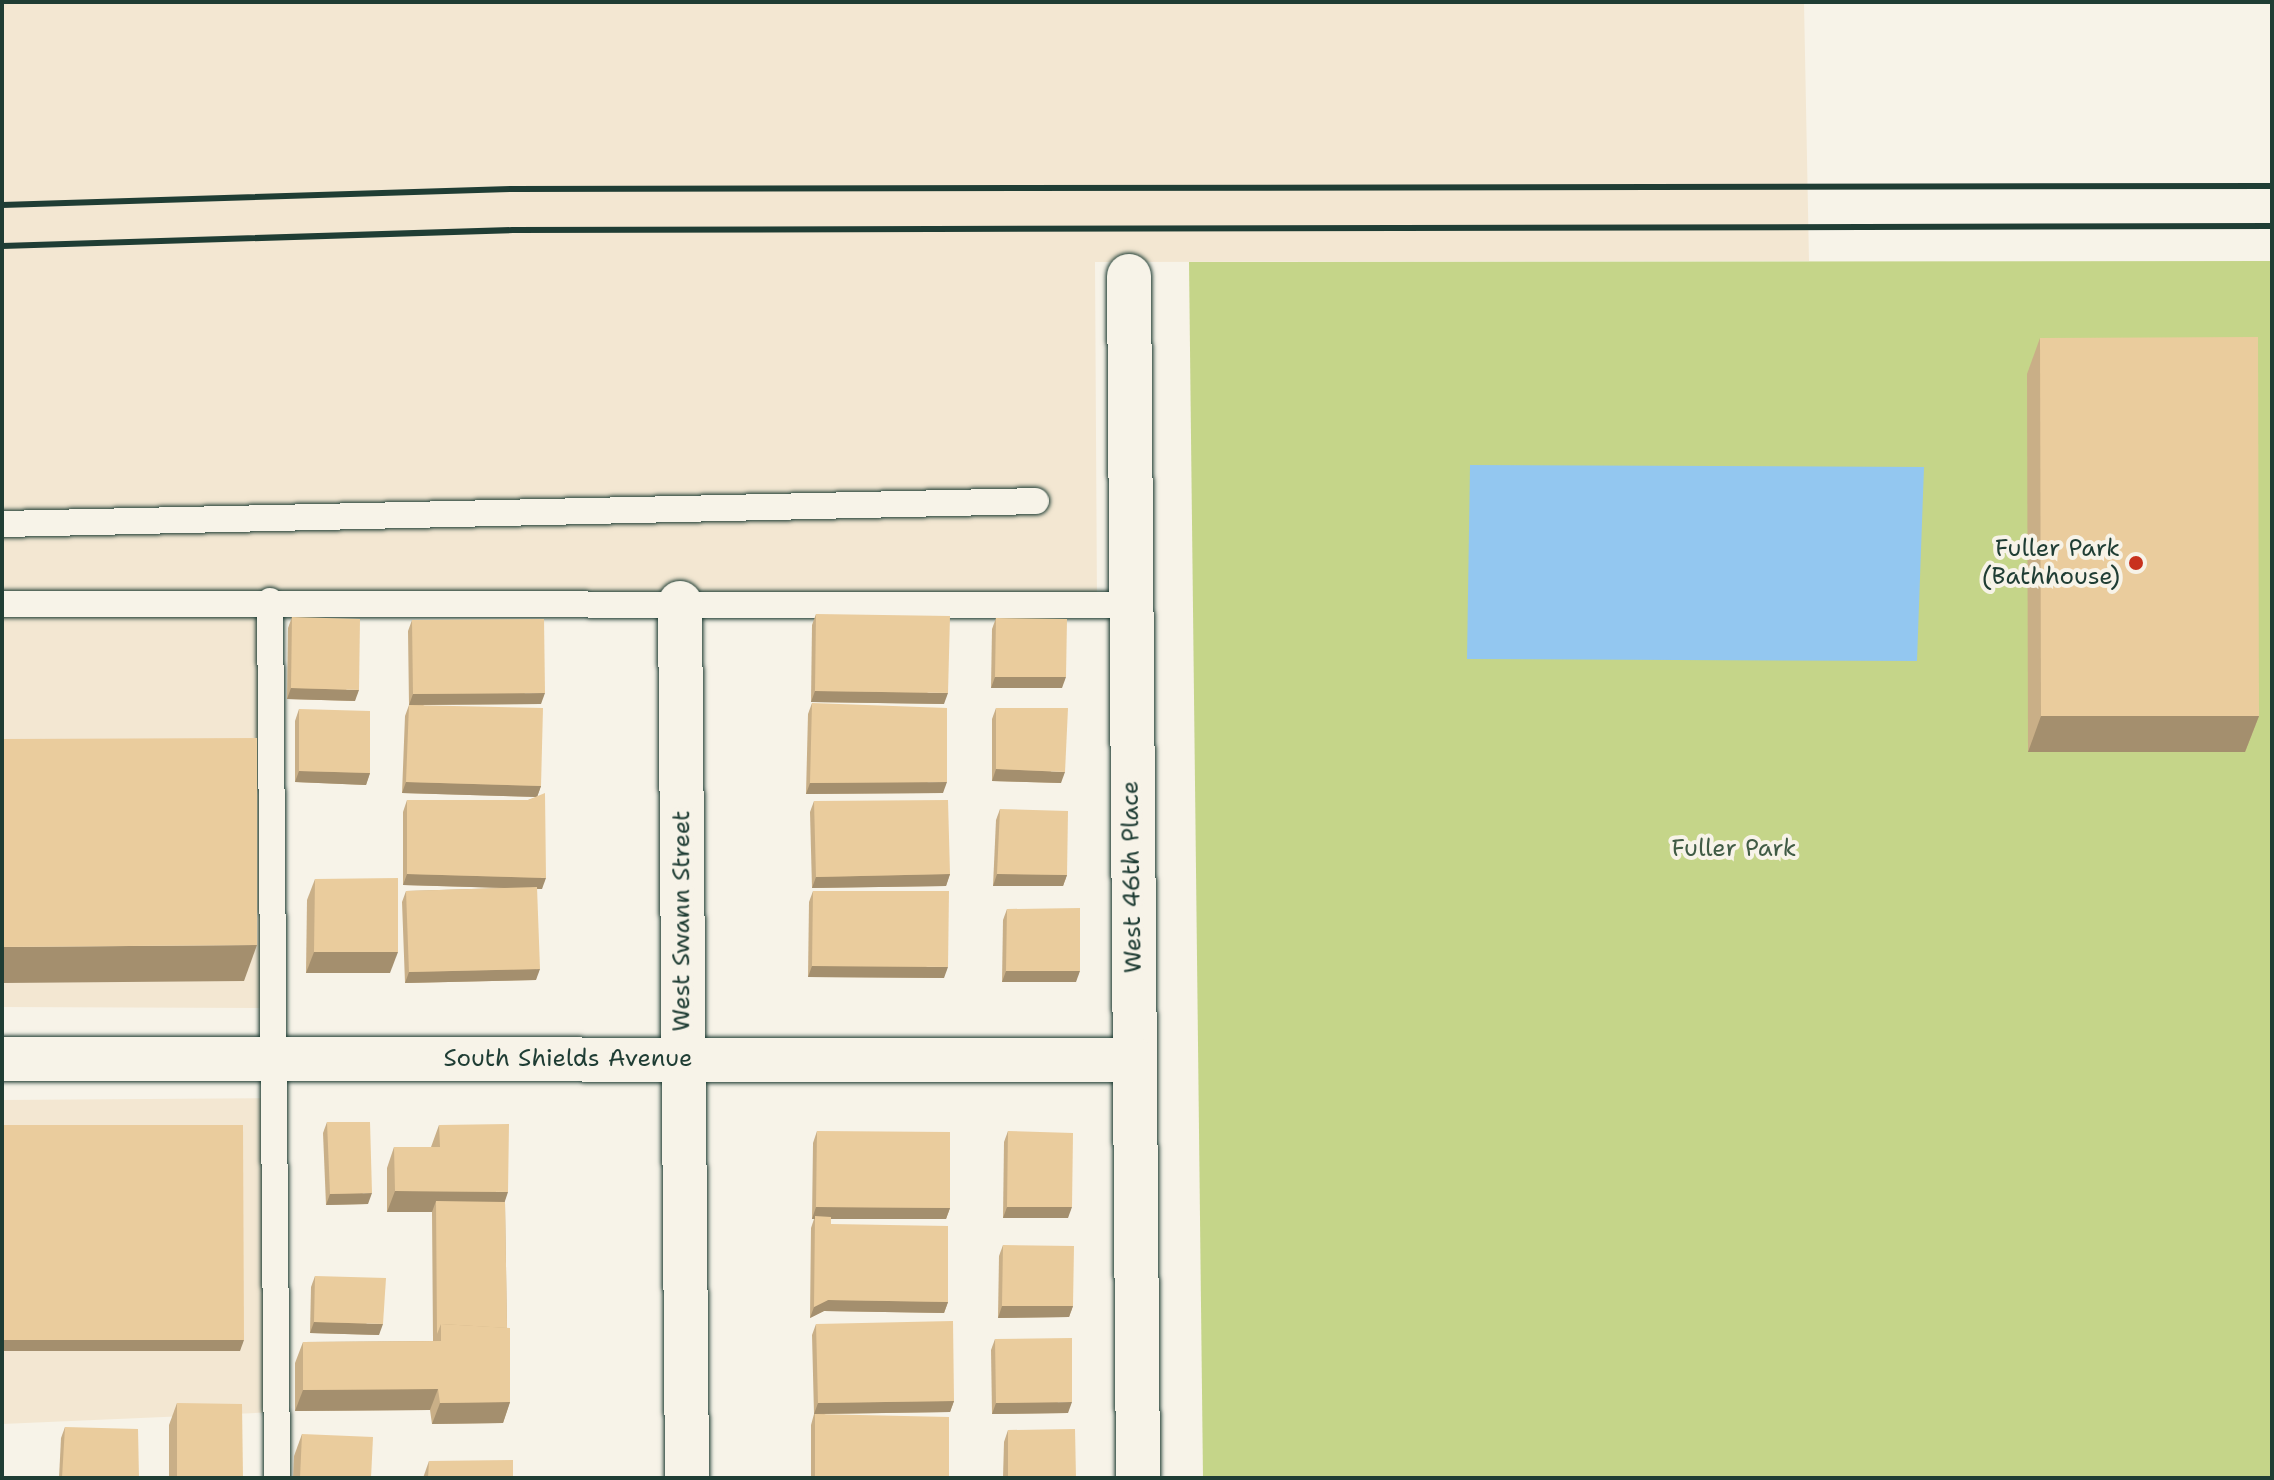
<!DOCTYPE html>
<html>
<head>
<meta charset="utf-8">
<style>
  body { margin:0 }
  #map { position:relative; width:2274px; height:1480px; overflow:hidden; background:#f7f3e8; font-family:"Shantell Sans",sans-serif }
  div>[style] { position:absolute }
  .built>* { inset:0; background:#f3e7d2 }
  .green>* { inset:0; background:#c5d589 }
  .water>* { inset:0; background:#93c7f0 }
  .roads { filter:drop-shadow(0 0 2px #1f3d34) drop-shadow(0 0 2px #1f3d34) }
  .service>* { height:26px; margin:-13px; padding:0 13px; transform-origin:13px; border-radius:13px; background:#f7f3e8 }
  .minor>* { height:44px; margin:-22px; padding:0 22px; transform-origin:22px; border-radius:22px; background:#f7f3e8 }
  .rail>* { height:6px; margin:-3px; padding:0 3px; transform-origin:3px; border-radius:3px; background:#1f3d34 }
  .wall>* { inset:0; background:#c9af87 }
  .shaded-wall>* { inset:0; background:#a48f6e }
  .building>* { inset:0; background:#eacc9d }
  .dots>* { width:22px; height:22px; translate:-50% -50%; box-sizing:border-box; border:4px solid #f7f3e8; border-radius:50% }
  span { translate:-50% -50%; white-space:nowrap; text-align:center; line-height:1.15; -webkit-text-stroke:8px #f7f3e8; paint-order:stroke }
  .poi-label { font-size:24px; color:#1f3d34 }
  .right { translate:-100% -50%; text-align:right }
  .park-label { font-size:24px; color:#405b45 }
  .street-label { font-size:24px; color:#1f3d34 }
  .frame { position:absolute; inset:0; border:4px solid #1f3d34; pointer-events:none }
</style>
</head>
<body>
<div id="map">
  <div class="built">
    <i style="clip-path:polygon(2px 2px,1804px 2px,1809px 261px,1095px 262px,1097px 605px,270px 601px,274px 1008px,2px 1007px)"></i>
    <i style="clip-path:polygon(274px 1098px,276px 1412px,2px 1424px,2px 1100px)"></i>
  </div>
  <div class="green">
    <i style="clip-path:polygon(2272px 261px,2272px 1478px,1203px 1478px,1189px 262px)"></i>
  </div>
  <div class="water">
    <i style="clip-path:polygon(1470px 465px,1924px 467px,1917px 661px,1467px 659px)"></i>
  </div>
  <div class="roads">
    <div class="service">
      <i style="left:2px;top:524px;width:1034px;rotate:-1.27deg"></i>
      <i style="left:270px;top:601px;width:877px;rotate:89.54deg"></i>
      <i style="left:2px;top:604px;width:1128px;rotate:0.05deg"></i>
    </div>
    <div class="minor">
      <i style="left:1129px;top:276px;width:1202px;rotate:89.57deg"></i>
      <i style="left:680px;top:603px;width:875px;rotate:89.54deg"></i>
      <i style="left:2px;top:1059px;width:1132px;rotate:0.05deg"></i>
    </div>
  </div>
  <div class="rail">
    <i style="left:2px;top:205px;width:510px;rotate:-1.8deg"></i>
    <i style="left:512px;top:189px;width:1760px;rotate:-0.1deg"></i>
    <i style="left:2px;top:246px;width:511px;rotate:-1.79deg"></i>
    <i style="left:513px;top:230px;width:1759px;rotate:-0.13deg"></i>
  </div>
  <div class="wall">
    <i style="clip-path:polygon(2040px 338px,2259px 716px,2245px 752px,2028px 752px,2027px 374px)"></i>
    <i style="clip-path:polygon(816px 614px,944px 704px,811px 702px,812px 625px)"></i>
    <i style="clip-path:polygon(292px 617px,355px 701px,287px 699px,288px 628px)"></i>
    <i style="clip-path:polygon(996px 618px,1062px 688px,991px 688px,992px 629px)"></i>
    <i style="clip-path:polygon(412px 620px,541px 704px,423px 705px,541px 786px,537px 797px,542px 889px,537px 889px,536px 980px,405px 983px,402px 902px,406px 891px,504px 888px,403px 885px,403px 812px,407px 800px,528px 800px,537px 797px,402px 793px,405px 716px,409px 705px,408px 631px)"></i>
    <i style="clip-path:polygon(812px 703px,943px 793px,806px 794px,808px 714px)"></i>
    <i style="clip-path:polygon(996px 708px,1061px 783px,992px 781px,992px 719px)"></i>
    <i style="clip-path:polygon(299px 709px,370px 773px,366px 785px,295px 782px,295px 721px)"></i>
    <i style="clip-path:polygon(814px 801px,950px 874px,946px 886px,812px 888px,810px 812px)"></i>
    <i style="clip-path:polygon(1000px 809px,1067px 875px,1063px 886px,993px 886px,996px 820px)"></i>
    <i style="clip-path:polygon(315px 879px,390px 973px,306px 973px,307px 900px)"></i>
    <i style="clip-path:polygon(813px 891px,944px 978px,808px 977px,809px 902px)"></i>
    <i style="clip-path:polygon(1007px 909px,1076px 982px,1002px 982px,1003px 920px)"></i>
    <i style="clip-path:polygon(327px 1122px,368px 1204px,326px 1205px,323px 1133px)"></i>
    <i style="clip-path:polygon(439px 1125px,505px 1202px,507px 1328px,510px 1402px,503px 1423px,432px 1424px,430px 1410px,295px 1411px,295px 1363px,303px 1342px,433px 1341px,432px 1212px,387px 1212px,387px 1168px,394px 1147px,431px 1147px)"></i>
    <i style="clip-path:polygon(817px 1131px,950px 1208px,946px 1219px,831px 1219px,831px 1224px,948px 1302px,944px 1313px,824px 1311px,810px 1318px,811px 1228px,814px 1219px,812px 1219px,813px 1143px)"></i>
    <i style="clip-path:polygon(1008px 1131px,1068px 1218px,1003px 1218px,1004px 1142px)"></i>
    <i style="clip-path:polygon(1003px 1245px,1073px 1306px,1069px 1317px,998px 1318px,999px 1256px)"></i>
    <i style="clip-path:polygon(315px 1276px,379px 1335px,310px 1333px,311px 1287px)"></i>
    <i style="clip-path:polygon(816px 1324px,954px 1401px,950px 1412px,824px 1414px,949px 1478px,811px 1478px,811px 1425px,814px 1414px,812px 1335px)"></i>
    <i style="clip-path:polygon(995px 1339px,1068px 1413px,992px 1414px,991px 1350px)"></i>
    <i style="clip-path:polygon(177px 1403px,243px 1478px,169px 1478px,169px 1425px)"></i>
    <i style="clip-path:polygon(65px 1427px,139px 1478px,59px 1478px,61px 1438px)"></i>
    <i style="clip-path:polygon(1008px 1430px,1076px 1478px,1003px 1478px,1004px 1442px)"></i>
    <i style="clip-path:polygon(302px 1434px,371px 1478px,293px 1478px,294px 1456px)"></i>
    <i style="clip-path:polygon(429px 1461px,513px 1478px,423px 1478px)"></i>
  </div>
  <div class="shaded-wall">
    <i style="clip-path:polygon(995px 677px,1066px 677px,1062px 688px,991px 688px)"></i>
    <i style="clip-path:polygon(291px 688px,359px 690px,355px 701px,287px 699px)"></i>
    <i style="clip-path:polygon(815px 691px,948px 693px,944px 704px,811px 702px)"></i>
    <i style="clip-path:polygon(545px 693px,541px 704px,409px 705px,413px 694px)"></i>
    <i style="clip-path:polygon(2041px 716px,2259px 716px,2245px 752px,2028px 752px)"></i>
    <i style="clip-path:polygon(996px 769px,1065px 772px,1061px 783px,992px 781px)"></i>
    <i style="clip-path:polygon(299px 771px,370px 773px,366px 785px,295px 782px)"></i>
    <i style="clip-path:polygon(406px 782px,541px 786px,537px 797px,402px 793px)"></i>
    <i style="clip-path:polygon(947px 782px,943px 793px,806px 794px,810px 783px)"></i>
    <i style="clip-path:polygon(407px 874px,546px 878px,542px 889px,403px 885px)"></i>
    <i style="clip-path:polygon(950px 874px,946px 886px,812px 888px,816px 877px)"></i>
    <i style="clip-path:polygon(997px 874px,1067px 875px,1063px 886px,993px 886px)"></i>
    <i style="clip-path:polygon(257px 945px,244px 981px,2px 983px,2px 947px)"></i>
    <i style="clip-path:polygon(314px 952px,398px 952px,390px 973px,306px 973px)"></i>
    <i style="clip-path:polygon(812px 966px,948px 967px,944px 978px,808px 977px)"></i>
    <i style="clip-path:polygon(540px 969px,536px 980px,405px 983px,409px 972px)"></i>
    <i style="clip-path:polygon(1006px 971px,1080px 971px,1076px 982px,1002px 982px)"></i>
    <i style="clip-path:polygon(395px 1191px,508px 1192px,501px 1213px,436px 1201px,432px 1212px,387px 1212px)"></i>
    <i style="clip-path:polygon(372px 1193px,368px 1204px,326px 1205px,330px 1194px)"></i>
    <i style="clip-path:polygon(816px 1207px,950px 1208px,946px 1219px,812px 1219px)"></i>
    <i style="clip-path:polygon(1007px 1207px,1072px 1207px,1068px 1218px,1003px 1218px)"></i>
    <i style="clip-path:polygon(828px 1300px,948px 1302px,944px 1313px,824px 1311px,810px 1318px,814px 1307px)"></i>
    <i style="clip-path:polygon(1002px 1306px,1073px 1306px,1069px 1317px,998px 1318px)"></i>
    <i style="clip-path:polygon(314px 1322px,383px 1324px,379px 1335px,310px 1333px)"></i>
    <i style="clip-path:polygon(2px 1340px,244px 1340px,240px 1351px,2px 1351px)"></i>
    <i style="clip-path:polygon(438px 1389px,430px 1410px,295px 1411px,303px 1390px)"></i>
    <i style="clip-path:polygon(954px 1401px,950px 1412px,814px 1414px,818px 1403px)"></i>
    <i style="clip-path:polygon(510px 1402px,503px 1423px,432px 1424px,440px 1403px)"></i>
    <i style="clip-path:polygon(1072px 1402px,1068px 1413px,992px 1414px,996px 1403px)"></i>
  </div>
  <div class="building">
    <i style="clip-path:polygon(2258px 337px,2259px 716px,2041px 716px,2040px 338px)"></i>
    <i style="clip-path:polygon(816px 614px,950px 616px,948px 693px,815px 691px)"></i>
    <i style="clip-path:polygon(292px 617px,360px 619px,359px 690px,291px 688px)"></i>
    <i style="clip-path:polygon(996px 618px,1067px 619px,1066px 677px,995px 677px)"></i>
    <i style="clip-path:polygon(544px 619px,545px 693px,413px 694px,412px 620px)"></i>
    <i style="clip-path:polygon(812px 703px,947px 708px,947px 782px,810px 783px)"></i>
    <i style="clip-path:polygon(409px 705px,543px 708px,541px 786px,406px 782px)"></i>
    <i style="clip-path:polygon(996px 708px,1068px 708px,1065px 772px,996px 769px)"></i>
    <i style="clip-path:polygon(299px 709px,370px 711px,370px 773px,299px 771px)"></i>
    <i style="clip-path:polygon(257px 738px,257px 945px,2px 947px,2px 739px)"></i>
    <i style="clip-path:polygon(545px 793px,546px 878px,407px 874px,407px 800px,528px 800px)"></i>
    <i style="clip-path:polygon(948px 800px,950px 874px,816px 877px,814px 801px)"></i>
    <i style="clip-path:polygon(1000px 809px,1068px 811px,1067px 875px,997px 874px)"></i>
    <i style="clip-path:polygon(398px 878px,398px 952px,314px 952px,315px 879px)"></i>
    <i style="clip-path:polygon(537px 887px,540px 969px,409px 972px,406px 891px)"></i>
    <i style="clip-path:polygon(813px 891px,949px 891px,948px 967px,812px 966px)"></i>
    <i style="clip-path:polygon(1080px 908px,1080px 971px,1006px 971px,1007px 909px)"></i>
    <i style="clip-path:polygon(327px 1122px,370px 1122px,372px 1193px,330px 1194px)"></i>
    <i style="clip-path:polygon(509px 1124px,508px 1192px,395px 1191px,394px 1147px,440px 1147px,439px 1125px)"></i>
    <i style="clip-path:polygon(2px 1125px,243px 1125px,244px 1340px,2px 1340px)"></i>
    <i style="clip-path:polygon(817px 1131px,950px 1132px,950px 1208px,816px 1207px)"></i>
    <i style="clip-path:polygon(1008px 1131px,1073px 1133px,1072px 1207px,1007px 1207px)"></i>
    <i style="clip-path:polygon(436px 1201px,505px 1202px,507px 1328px,441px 1324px,437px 1334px)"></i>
    <i style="clip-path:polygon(815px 1216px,831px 1217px,831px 1224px,948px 1226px,948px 1302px,828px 1300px,814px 1307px)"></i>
    <i style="clip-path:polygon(1003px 1245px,1074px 1246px,1073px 1306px,1002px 1306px)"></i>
    <i style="clip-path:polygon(315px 1276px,386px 1278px,383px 1324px,314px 1322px)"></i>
    <i style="clip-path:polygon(953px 1321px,954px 1401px,818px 1403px,816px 1324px)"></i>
    <i style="clip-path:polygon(441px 1324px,510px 1328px,510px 1402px,440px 1403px,438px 1389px,303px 1390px,303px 1342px,441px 1341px)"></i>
    <i style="clip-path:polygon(1072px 1338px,1072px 1402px,996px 1403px,995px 1339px)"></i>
    <i style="clip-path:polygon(177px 1403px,242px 1404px,243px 1478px,177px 1478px)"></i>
    <i style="clip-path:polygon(815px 1414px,949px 1417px,949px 1478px,815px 1478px)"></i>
    <i style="clip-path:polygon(65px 1427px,138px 1429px,139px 1478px,62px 1478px)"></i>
    <i style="clip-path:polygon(1075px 1429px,1076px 1478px,1008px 1478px,1008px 1430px)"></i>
    <i style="clip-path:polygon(302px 1434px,373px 1437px,371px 1478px,300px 1478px)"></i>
    <i style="clip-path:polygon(513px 1460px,513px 1478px,428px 1478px,429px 1461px)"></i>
  </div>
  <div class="dots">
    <i style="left:2136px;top:563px;background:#c8321e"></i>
  </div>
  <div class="poi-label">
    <span class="right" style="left:2120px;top:563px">Fuller Park<br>(Bathhouse)</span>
  </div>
  <div class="park-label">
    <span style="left:1734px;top:849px">Fuller Park</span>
  </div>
  <div class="street-label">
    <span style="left:1132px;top:877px;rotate:-91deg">West 46th Place</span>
    <span style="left:682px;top:921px;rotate:-90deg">West Swann Street</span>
    <span style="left:568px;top:1059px">South Shields Avenue</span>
  </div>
  <div class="frame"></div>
</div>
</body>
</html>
